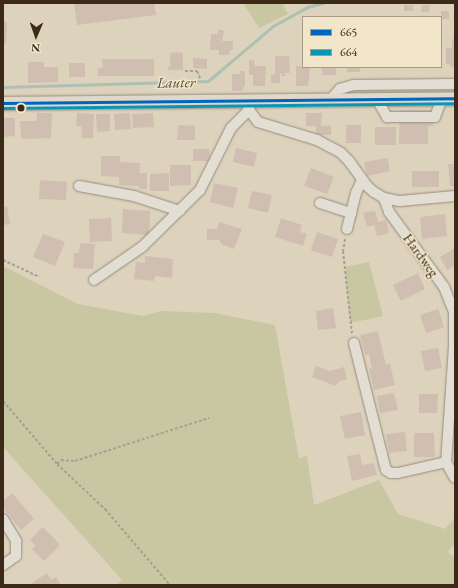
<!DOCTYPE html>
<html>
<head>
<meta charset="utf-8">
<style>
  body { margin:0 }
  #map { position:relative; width:458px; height:588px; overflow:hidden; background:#ddd2bc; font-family:"EB Garamond",serif }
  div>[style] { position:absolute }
  .green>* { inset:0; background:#c8c7a1 }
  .stream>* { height:3px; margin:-1.5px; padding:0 1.5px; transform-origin:1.5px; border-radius:1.5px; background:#adc0b2 }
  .building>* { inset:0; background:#d0beb1 }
  .path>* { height:2px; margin-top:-1px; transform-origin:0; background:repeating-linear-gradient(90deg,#a7a096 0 3px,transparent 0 5px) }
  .roads { filter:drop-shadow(0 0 1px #958c7e) drop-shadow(0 0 1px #958c7e) }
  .minor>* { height:10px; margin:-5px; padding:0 5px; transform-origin:5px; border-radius:5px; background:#e3ded3 }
  .major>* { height:13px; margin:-6.5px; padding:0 6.5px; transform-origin:6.5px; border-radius:6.5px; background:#dfd8cb }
  .bus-1>* { height:3px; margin:-1.5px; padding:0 1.5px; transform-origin:1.5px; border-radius:1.5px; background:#0065bd }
  .bus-2>* { height:3px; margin:-1.5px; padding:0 1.5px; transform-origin:1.5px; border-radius:1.5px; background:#0996b3 }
  .dots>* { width:11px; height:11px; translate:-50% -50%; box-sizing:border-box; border:2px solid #f1e5ca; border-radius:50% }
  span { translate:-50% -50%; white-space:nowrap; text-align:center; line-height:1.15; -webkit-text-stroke:3px #f1e5ca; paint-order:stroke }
  .street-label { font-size:14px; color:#3c2918 }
  .water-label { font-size:15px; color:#534d3d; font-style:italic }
  .frame { position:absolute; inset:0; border:4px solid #3c2918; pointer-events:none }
  .legend { position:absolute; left:302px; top:16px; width:140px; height:52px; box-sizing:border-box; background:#f1e5ca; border:1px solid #a99a83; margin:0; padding:5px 7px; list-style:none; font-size:12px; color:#3c2918 }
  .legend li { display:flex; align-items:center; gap:8px; height:20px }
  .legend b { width:20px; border:1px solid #a99a83 }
  .north { position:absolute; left:16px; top:16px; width:40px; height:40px; -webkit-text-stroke:3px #f1e5ca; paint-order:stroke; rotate:182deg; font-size:11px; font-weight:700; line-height:16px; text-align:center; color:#3c2918 }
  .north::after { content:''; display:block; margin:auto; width:14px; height:18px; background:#3c2918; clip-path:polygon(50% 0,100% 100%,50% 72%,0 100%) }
</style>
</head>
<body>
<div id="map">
  <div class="green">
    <i style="clip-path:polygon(243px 3px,282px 3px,288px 14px,259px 28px)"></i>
    <i style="clip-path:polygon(455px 87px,455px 93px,343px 94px,343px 89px)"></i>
    <i style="clip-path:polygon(369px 262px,383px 316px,350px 323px,345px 267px)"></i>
    <i style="clip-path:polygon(3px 266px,78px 304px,143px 316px,161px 311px,214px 313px,275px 325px,299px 459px,307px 455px,314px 505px,379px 480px,398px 514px,445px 529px,455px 518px,455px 543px,448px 552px,455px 558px,455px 585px,116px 585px,122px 580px,3px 447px)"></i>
  </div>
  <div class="stream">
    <i style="left:3px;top:87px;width:205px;rotate:-1.7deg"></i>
    <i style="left:208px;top:81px;width:85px;rotate:-40.2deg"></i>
    <i style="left:273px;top:26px;width:39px;rotate:-29deg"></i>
    <i style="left:307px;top:7px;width:16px;rotate:-14deg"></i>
  </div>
  <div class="building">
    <i style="clip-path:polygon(74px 3px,154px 3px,156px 15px,77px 25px)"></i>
    <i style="clip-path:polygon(404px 5px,413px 5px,413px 11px,404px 11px)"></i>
    <i style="clip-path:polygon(422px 5px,430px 5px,429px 12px,421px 12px)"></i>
    <i style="clip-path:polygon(441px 11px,449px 11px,449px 19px,441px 19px)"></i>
    <i style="clip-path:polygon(3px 22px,7px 22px,6px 44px,3px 44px)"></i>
    <i style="clip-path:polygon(218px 29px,224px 31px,222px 41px,233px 41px,233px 50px,230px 50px,229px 55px,219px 55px,219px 50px,210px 50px,211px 34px,218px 34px)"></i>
    <i style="clip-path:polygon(452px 39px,455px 39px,455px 66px,451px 68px,450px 64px,446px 64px,446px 48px,452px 48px)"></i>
    <i style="clip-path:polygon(177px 52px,183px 53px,183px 70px,168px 70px,168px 67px,170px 67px,170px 53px)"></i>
    <i style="clip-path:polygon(275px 56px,289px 56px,290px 73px,285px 73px,285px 76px,282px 76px,282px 73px,280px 74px,280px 83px,271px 83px,271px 74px,275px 74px)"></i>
    <i style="clip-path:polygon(193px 58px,207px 59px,207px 69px,193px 68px)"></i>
    <i style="clip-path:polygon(102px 59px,154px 59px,154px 76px,98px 76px,98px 68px,103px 68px)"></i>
    <i style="clip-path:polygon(249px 60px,254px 60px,255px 66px,266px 66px,265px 86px,253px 86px,253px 75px,249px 75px)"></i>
    <i style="clip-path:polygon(28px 62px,44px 62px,44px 67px,58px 67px,58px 82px,28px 83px)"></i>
    <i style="clip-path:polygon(69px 63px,85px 63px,85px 77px,69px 77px)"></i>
    <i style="clip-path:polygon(296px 66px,310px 67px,308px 86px,296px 86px)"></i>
    <i style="clip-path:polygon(322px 67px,336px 67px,336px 75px,322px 75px)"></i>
    <i style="clip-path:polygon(347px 67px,364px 67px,364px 68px,360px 68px,360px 72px,347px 72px)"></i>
    <i style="clip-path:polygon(240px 71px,244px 71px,245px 74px,245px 87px,243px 87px,243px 91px,232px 91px,232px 74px,240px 74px)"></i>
    <i style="clip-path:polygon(400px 110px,433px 110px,433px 126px,428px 126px,428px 144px,399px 144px)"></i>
    <i style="clip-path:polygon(37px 113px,52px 113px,51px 138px,21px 139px,20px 121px,37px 121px)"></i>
    <i style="clip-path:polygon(77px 113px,94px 114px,93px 138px,81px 138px,82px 127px,76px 126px)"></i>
    <i style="clip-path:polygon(130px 113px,131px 129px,115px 130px,114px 114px)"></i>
    <i style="clip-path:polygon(153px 113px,154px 127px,133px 128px,132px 114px)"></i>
    <i style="clip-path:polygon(306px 113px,322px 113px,321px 126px,331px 126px,331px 135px,316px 135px,316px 126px,306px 126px)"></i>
    <i style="clip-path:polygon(96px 114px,110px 114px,110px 131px,97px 132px)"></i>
    <i style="clip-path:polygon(3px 118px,15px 118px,15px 136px,3px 137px)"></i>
    <i style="clip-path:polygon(178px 125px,195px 126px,195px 140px,177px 140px)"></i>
    <i style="clip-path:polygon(346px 125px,361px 125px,361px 143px,346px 143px)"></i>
    <i style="clip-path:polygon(375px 127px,396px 127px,396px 145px,375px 145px)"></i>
    <i style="clip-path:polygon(236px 148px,257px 153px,254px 167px,233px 162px)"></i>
    <i style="clip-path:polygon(193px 149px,209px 149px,210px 161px,193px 161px)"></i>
    <i style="clip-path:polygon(101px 156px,120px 156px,120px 162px,140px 163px,139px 173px,147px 173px,147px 189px,139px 189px,139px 186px,119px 185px,119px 177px,101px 176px)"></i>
    <i style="clip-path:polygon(388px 158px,390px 171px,367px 176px,364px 162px)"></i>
    <i style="clip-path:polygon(448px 164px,455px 164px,455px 186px,450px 186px)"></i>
    <i style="clip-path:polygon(170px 165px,191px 165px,191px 185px,170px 186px)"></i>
    <i style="clip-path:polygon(311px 168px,334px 177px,327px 194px,304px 186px)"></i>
    <i style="clip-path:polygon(412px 171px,439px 171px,439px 187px,412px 187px)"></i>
    <i style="clip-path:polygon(169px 173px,169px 191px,150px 191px,150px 174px)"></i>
    <i style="clip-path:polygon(40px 180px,67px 182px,66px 200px,39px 199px)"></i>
    <i style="clip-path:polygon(214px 183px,238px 188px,233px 208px,210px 202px)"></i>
    <i style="clip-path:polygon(252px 191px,272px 195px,268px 213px,248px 208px)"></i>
    <i style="clip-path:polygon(7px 206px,10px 224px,3px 225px,3px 207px)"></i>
    <i style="clip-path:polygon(123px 209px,150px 211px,149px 235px,122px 233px)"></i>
    <i style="clip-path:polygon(375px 211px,378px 222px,386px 220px,389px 233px,377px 236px,374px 225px,367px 227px,363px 213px)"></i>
    <i style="clip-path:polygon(445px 214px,447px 236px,422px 239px,420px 217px)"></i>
    <i style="clip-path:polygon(111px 218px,112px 241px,90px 242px,89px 219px)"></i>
    <i style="clip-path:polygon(281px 218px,302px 225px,300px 232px,307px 234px,303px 246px,275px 237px)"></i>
    <i style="clip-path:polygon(219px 222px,242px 229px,234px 249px,221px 244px,220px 240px,207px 240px,207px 229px,217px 229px)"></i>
    <i style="clip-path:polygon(317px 232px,338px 239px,332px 257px,311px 250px)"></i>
    <i style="clip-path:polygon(43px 234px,65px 242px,55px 266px,33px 257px)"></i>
    <i style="clip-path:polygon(80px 243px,95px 244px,93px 269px,73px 268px,74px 253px,79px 253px)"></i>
    <i style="clip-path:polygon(455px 248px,455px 265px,447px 270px,440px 257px)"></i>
    <i style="clip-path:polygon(145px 256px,173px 259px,172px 278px,155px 276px,154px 281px,134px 279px,136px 262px,145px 263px)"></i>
    <i style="clip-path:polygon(418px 273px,425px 289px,401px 301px,393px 285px)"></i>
    <i style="clip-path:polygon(333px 308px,336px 328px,318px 330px,316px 311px)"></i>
    <i style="clip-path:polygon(438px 309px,444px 327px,426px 333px,420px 315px)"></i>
    <i style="clip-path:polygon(378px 331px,386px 365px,390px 364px,395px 385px,374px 390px,369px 368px,372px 369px,369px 354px,365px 355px,360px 335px)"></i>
    <i style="clip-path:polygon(438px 348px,442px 368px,425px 371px,421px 351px)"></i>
    <i style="clip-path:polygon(316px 366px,330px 371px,344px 367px,347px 379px,338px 382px,336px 386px,312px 377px)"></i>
    <i style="clip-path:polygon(394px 393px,398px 410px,380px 413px,377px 396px)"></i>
    <i style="clip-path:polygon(419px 394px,438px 394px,437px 413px,419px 413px)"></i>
    <i style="clip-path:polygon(361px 412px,365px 435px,345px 439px,340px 416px)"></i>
    <i style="clip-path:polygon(405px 432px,407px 451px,389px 453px,386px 434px)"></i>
    <i style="clip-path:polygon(414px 433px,434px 433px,435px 457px,414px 457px)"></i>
    <i style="clip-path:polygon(360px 454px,362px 465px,374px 463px,377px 475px,352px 481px,347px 456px)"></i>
    <i style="clip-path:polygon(12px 493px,34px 519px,21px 530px,3px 508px,3px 501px)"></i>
    <i style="clip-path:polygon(43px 527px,60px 545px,44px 561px,32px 549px,36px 546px,30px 540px)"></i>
    <i style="clip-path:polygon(47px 573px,51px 580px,56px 577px,61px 585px,33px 585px,32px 583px)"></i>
  </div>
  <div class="path">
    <i style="left:185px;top:71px;width:12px"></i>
    <i style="left:197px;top:71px;width:8px;rotate:67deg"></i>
    <i style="left:345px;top:239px;width:12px;rotate:99deg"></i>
    <i style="left:343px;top:251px;width:83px;rotate:83.8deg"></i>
    <i style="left:3px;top:260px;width:40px;rotate:25deg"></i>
    <i style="left:3px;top:401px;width:83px;rotate:49.4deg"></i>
    <i style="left:57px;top:464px;width:66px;rotate:43.2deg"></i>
    <i style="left:105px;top:509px;width:100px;rotate:49.5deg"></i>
    <i style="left:57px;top:464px;width:6px;rotate:-45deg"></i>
    <i style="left:61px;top:460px;width:14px;rotate:4deg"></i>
    <i style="left:75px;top:461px;width:141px;rotate:-17.8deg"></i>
  </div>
  <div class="roads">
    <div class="minor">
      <i style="left:377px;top:99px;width:21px;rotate:61deg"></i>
      <i style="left:387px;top:117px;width:48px"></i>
      <i style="left:435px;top:117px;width:20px;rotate:-70deg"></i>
      <i style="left:248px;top:100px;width:10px;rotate:84deg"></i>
      <i style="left:249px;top:110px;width:15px;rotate:53deg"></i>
      <i style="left:258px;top:122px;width:62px;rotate:17deg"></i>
      <i style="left:317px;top:140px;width:27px;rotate:28deg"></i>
      <i style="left:341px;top:153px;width:11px;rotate:45deg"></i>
      <i style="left:349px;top:161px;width:31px;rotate:54deg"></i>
      <i style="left:367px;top:186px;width:9px;rotate:41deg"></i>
      <i style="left:374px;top:192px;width:12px;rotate:31deg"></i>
      <i style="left:384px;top:198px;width:15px;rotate:70deg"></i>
      <i style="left:389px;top:212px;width:93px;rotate:53.7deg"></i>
      <i style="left:444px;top:287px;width:27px;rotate:68deg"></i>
      <i style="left:454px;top:312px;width:34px;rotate:90deg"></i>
      <i style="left:454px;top:346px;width:116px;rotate:93.9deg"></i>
      <i style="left:446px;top:462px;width:18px;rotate:61deg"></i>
      <i style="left:330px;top:100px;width:15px;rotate:-48deg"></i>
      <i style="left:340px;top:89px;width:14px;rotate:-17deg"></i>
      <i style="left:353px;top:85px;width:102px;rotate:-0.6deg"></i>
      <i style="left:79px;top:186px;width:56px;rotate:10.3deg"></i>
      <i style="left:134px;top:196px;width:48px;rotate:18.1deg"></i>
      <i style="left:384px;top:198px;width:16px;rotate:11deg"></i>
      <i style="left:400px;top:201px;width:55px;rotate:-5.2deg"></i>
      <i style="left:320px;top:203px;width:33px;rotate:18deg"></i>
      <i style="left:347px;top:229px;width:37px;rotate:-76deg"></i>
      <i style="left:356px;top:193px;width:14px;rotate:-65deg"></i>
      <i style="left:94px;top:280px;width:58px;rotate:-34.5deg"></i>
      <i style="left:142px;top:247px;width:81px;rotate:-44.5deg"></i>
      <i style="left:200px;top:190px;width:69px;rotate:-63.4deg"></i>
      <i style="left:231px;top:128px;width:25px;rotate:-45deg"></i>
      <i style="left:354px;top:343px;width:131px;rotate:75.9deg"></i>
      <i style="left:386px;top:470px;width:6px;rotate:31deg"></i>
      <i style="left:391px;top:473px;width:7px"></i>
      <i style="left:398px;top:473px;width:49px;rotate:-12.9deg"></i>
      <i style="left:3px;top:519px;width:26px;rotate:59deg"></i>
      <i style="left:16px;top:541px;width:15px;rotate:90deg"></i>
      <i style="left:16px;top:556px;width:16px;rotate:145deg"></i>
    </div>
    <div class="major">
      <i style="left:3px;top:103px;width:452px;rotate:-0.6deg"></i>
    </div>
  </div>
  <div class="bus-1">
    <i style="left:3px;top:103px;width:452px;rotate:-0.6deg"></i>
  </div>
  <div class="bus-2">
    <i style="left:3px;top:108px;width:452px;rotate:-0.6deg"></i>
  </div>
  <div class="dots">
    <i style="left:21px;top:108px;background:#3c2918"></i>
  </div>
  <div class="street-label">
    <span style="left:421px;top:255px;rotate:54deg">Hardweg</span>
  </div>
  <div class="water-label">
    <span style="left:176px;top:82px;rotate:-1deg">Lauter</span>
  </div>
  <div class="frame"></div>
  <ul class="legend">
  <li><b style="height:5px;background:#0065bd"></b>665</li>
  <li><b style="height:5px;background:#0996b3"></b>664</li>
  </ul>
  <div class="north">N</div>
</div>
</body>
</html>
